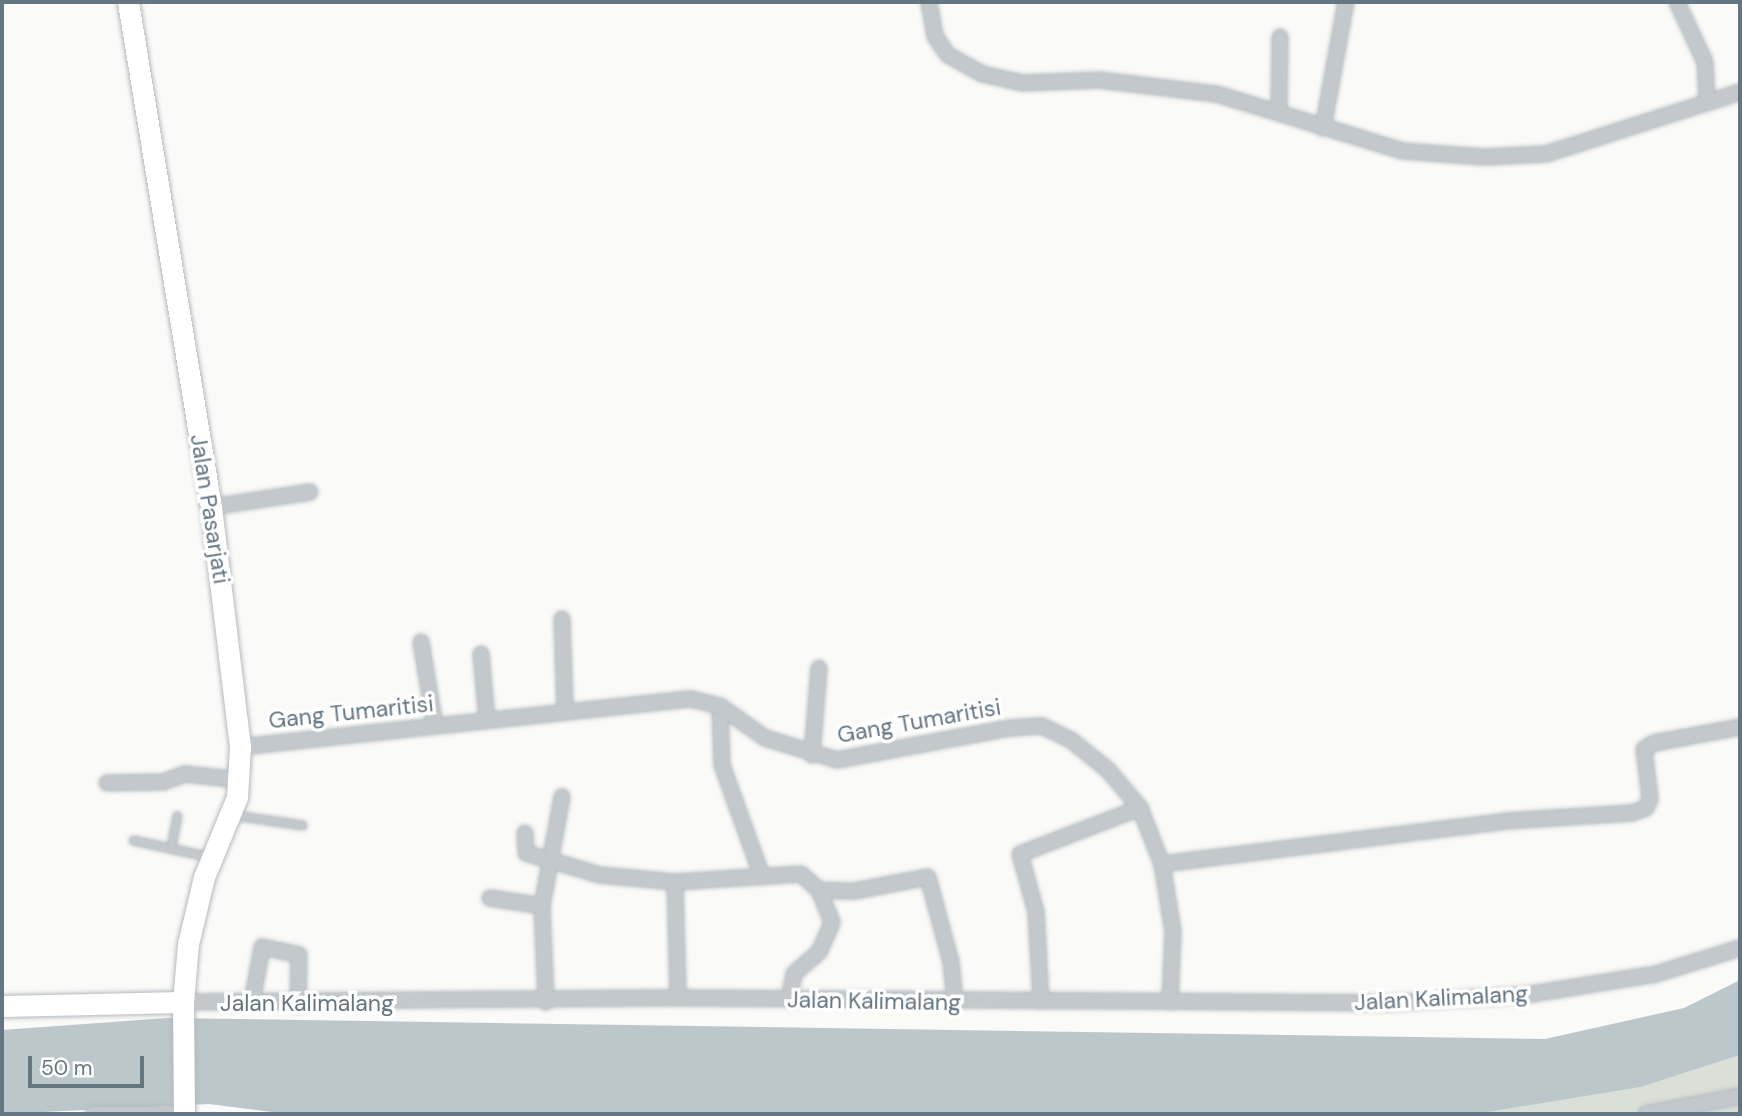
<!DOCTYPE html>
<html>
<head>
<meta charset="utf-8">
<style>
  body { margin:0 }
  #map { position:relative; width:1742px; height:1116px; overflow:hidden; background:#fafaf8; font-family:"DM Sans",sans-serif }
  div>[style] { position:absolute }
  .green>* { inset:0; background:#dadfd7 }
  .water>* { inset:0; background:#bbc7cb }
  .roads { filter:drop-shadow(0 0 2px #b3babf) drop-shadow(0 0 2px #b3babf) }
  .lane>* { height:7px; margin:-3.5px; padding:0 3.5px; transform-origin:3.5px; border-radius:3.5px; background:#c3c8cc }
  .street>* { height:14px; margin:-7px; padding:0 7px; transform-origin:7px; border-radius:7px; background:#c3c8cc }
  .secondary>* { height:21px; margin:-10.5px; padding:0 10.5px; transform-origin:10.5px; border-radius:10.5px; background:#fff }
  span { translate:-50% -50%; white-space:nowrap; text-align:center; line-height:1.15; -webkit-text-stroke:7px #fff; paint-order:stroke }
  .street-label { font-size:23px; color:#657683 }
  .frame { position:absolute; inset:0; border:4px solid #657683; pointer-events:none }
  .scale { position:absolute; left:28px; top:1056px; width:116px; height:32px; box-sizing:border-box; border:4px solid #657683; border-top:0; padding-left:9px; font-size:21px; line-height:24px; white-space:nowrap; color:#657683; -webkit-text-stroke:5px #fff; paint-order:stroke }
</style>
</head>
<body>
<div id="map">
  <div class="green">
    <i style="clip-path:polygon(1740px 1055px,1740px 1114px,1476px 1114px,1641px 1087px)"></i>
  </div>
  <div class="water">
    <i style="clip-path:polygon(1740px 980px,1740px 1055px,1641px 1087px,1476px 1114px,287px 1114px,209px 1104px,2px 1114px,2px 1030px,167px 1018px,1545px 1039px,1684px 1008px)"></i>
  </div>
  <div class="roads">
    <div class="lane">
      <i style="left:234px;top:815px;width:69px;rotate:8.4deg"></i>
      <i style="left:133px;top:840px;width:80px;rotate:12.3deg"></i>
      <i style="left:171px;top:846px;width:31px;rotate:-79deg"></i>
    </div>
    <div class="street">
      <i style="left:929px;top:2px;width:35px;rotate:80deg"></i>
      <i style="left:935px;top:36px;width:23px;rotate:56deg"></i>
      <i style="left:948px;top:55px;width:39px;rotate:29deg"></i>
      <i style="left:982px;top:74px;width:42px;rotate:12.4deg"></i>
      <i style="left:1023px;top:83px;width:76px;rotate:-2.3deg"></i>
      <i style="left:1099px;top:80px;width:119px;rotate:6.8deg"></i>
      <i style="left:1217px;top:94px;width:194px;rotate:17.1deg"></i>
      <i style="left:1402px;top:151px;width:83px;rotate:4.1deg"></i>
      <i style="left:1485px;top:157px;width:61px;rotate:-2.8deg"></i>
      <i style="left:1546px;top:154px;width:204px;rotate:-17.7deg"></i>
      <i style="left:1677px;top:2px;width:66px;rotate:65deg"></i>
      <i style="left:1705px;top:62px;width:40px;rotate:87.1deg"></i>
      <i style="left:1279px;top:110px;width:73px;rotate:-89.2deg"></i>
      <i style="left:1323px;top:128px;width:128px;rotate:-79.7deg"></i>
      <i style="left:211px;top:507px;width:100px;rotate:-8.6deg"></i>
      <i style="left:562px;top:619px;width:92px;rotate:88.1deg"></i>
      <i style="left:421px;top:642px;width:85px;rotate:80.5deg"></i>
      <i style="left:481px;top:654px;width:66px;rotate:84.8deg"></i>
      <i style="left:720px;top:706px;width:59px;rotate:88.1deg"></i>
      <i style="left:722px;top:765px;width:118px;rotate:70.2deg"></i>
      <i style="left:240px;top:747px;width:454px;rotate:-6.1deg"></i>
      <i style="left:691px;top:699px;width:30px;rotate:14deg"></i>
      <i style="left:720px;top:706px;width:55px;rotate:35.4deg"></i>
      <i style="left:765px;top:738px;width:75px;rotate:17deg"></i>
      <i style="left:837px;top:760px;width:176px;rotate:-10.5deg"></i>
      <i style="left:1010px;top:728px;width:32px;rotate:-4deg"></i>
      <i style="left:1042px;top:726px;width:32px;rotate:26deg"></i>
      <i style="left:1071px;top:740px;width:48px;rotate:39deg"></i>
      <i style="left:1108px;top:770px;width:50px;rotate:49.9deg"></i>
      <i style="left:1140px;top:808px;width:60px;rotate:68.6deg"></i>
      <i style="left:1162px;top:864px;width:68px;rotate:80.7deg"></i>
      <i style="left:1173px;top:931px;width:71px;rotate:92.4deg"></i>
      <i style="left:812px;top:755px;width:87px;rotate:-85.4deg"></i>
      <i style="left:107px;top:783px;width:56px;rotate:-1deg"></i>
      <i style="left:163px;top:782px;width:23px;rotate:-20deg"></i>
      <i style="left:185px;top:774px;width:56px;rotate:6.1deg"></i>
      <i style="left:525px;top:833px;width:20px;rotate:87deg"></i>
      <i style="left:526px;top:853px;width:77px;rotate:16.6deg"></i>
      <i style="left:600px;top:875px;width:75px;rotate:5.3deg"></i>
      <i style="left:675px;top:882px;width:126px;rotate:-3.6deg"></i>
      <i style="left:801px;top:874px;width:24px;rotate:42deg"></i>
      <i style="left:819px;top:890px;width:35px;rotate:68deg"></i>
      <i style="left:832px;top:923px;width:32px;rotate:114deg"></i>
      <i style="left:819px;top:952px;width:33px;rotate:139deg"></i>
      <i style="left:794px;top:974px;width:25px;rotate:101deg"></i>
      <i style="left:1162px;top:864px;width:347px;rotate:-7.1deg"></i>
      <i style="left:1506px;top:821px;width:126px;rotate:-3.6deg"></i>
      <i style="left:1632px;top:813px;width:15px;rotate:-20deg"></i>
      <i style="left:1646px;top:808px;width:10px;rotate:-66deg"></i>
      <i style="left:1650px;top:799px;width:50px;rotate:-96.8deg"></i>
      <i style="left:1644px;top:749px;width:12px;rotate:-31deg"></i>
      <i style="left:1654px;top:743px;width:87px;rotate:-10.5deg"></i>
      <i style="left:675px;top:882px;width:116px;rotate:88.5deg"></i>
      <i style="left:819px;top:890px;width:35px;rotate:2deg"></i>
      <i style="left:854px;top:891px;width:75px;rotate:-10.7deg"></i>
      <i style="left:928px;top:877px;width:88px;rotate:74.9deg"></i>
      <i style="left:951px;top:962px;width:40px;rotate:84.3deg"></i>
      <i style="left:490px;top:898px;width:53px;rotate:8.7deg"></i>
      <i style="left:1041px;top:1001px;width:89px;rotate:-93.2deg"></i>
      <i style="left:1036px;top:912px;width:60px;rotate:-105.4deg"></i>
      <i style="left:1020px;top:854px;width:129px;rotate:-21deg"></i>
      <i style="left:183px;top:1002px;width:495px;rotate:-0.5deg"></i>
      <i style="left:678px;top:998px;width:712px;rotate:0.4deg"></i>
      <i style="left:1390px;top:1003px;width:135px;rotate:-3.4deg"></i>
      <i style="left:1525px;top:995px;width:133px;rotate:-9.1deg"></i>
      <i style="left:1656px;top:974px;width:88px;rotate:-17.2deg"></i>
      <i style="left:252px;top:1002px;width:56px;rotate:-79.7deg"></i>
      <i style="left:262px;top:947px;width:38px;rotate:12deg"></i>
      <i style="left:299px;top:955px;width:50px;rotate:91.1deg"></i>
      <i style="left:546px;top:1002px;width:96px;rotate:-92.4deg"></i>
      <i style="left:542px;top:906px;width:111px;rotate:-79.6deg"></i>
      <i style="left:93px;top:1114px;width:87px"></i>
      <i style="left:1646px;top:1114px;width:96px;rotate:-10.8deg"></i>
    </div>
    <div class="secondary">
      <i style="left:128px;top:2px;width:512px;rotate:80.67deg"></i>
      <i style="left:211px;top:507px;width:242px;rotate:83.1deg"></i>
      <i style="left:240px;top:747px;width:50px;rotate:93.4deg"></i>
      <i style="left:237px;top:797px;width:87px;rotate:112.4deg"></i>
      <i style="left:204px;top:877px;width:69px;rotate:103.4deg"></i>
      <i style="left:188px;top:944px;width:58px;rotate:94.9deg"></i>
      <i style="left:183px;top:1002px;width:112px;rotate:89.5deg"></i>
      <i style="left:2px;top:1006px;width:181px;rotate:-1.3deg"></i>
    </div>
  </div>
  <div class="street-label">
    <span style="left:210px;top:509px;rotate:81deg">Jalan Pasarjati</span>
    <span style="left:351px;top:712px;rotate:-6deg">Gang Tumaritisi</span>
    <span style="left:919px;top:721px;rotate:-10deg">Gang Tumaritisi</span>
    <span style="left:1441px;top:998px;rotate:-3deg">Jalan Kalimalang</span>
    <span style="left:874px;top:1001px;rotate:1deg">Jalan Kalimalang</span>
    <span style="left:307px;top:1003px">Jalan Kalimalang</span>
  </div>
  <div class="frame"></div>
  <div class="scale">50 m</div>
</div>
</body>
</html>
